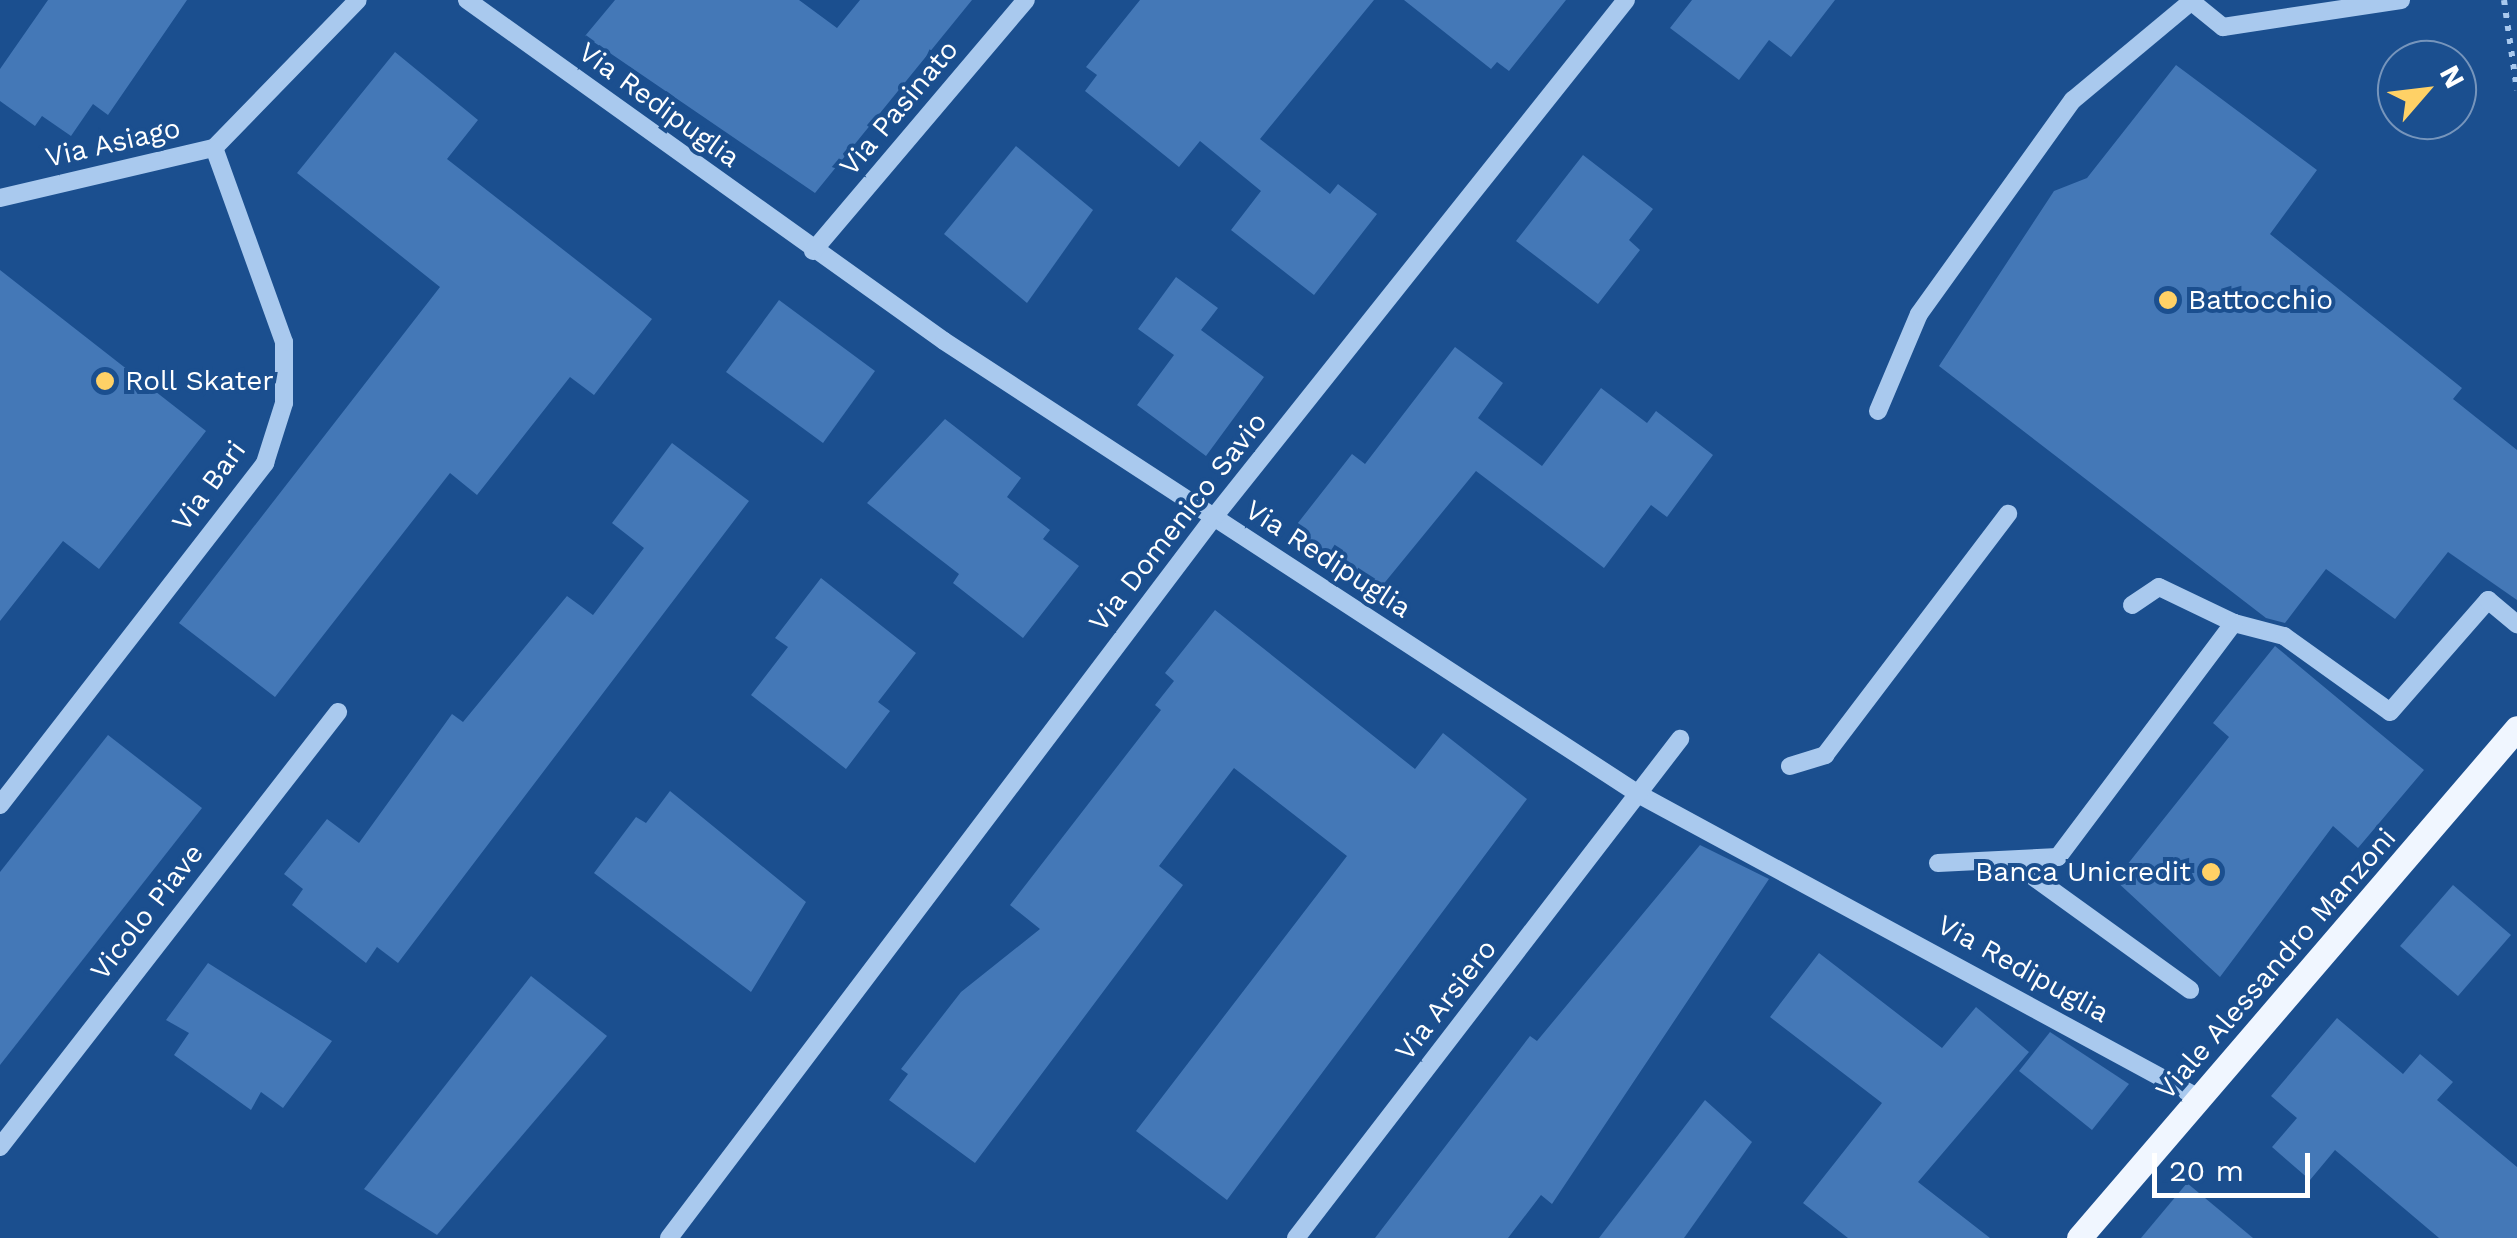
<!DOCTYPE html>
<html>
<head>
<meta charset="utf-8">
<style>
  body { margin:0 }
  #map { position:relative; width:2517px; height:1238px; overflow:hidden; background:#1b4f8f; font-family:"Work Sans",sans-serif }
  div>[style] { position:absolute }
  .building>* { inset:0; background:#4478b7 }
  .path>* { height:6px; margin-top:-3px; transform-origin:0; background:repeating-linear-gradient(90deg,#a9c9ee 0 5px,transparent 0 13px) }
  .minor>* { height:18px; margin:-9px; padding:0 9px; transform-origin:9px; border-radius:9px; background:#a9c9ee }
  .major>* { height:25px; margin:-12.5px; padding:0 12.5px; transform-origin:12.5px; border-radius:12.5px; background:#f0f6ff }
  .dots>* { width:28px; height:28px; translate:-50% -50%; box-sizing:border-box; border:5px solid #1b4f8f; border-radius:50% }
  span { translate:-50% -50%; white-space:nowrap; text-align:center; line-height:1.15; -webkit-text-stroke:8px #1b4f8f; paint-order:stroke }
  .street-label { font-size:28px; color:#fff }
  .poi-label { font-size:28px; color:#fff }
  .left { translate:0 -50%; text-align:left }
  .right { translate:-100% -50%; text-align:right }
  .north { position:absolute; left:2377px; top:40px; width:100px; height:100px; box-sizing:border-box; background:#1b4f8f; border:2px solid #7695bc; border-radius:50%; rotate:62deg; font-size:28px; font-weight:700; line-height:40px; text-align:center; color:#fff }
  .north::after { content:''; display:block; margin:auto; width:35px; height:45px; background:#ffd166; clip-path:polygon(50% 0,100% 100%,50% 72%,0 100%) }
  .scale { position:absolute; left:2152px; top:1153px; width:158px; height:45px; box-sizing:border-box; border:5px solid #fff; border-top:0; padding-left:12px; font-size:30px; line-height:35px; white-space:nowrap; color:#fff; -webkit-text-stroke:8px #1b4f8f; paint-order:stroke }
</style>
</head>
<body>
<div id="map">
  <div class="building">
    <i style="clip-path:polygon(48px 0,187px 0,108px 115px,93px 104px,71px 136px,42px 116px,35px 126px,0 101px,0 69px)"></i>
    <i style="clip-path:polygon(615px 0,799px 0,837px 28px,860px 0,972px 0,815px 193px,585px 36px)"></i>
    <i style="clip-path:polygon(1140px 0,1374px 0,1260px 139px,1330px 194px,1338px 184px,1377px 214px,1314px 295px,1231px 230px,1261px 191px,1200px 141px,1179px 167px,1085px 91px,1097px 75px,1086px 67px)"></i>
    <i style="clip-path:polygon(1404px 0,1566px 0,1509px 71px,1497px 62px,1491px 69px)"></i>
    <i style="clip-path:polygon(1692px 0,1835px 0,1791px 57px,1769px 40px,1739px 80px,1670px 28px)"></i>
    <i style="clip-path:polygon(395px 52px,478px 120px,447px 159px,652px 319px,594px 395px,570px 377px,477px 495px,450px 473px,275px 697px,179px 623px,440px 287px,297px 173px)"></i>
    <i style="clip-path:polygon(2176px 65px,2317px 170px,2270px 234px,2462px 388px,2453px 399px,2517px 450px,2517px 600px,2448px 552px,2395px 619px,2326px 569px,2285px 623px,2266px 618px,1939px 366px,2054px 191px,2087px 178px)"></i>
    <i style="clip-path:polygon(1016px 146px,1093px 210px,1027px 303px,944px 234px)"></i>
    <i style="clip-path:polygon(1583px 155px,1653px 209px,1629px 240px,1640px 250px,1598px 304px,1516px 241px)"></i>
    <i style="clip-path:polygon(0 270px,206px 431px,99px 569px,63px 541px,0 621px)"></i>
    <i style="clip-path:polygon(1176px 277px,1218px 308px,1201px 330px,1264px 377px,1206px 456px,1137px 405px,1174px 355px,1138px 329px)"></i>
    <i style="clip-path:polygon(779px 300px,875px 371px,823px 443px,726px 372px)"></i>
    <i style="clip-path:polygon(1455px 347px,1503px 383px,1478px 418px,1542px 466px,1601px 388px,1647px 423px,1656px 411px,1713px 455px,1667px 517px,1651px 505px,1604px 568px,1476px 471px,1377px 592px,1294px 528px,1352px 454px,1365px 464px)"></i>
    <i style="clip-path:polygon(945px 419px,1021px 478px,1007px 497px,1050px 530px,1043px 539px,1079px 566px,1023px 638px,953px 583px,959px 574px,867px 503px)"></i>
    <i style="clip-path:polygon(672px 443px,749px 501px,398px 963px,377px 947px,366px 963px,292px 905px,303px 889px,284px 874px,327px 819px,359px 843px,452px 714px,463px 722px,567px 596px,593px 615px,644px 548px,612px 523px)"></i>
    <i style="clip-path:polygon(821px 578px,916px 653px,878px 702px,890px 711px,846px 769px,751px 695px,788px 647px,775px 638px)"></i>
    <i style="clip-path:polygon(1215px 610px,1415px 769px,1443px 733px,1527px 799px,1227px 1200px,1136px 1131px,1347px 856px,1234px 768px,1159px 866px,1183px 885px,975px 1163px,889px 1100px,908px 1074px,901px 1069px,961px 992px,1040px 929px,1010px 905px,1161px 710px,1155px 705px,1174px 681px,1165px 673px)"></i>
    <i style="clip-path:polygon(2275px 646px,2424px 770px,2358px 848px,2333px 826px,2220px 977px,2115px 880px,2229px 737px,2213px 723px)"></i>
    <i style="clip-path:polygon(108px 735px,202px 808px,0 1065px,0 872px)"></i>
    <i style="clip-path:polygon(670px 791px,806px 902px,751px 992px,594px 873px,636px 817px,646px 823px)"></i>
    <i style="clip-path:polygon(1700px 845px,1769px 879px,1552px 1204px,1541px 1195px,1508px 1238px,1375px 1238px,1530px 1036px,1537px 1041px)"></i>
    <i style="clip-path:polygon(2453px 885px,2511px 935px,2458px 996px,2400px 946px)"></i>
    <i style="clip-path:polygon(1819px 953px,1942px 1048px,1976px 1007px,2029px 1052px,1918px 1182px,1990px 1238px,1848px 1238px,1803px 1203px,1882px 1103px,1770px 1017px)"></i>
    <i style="clip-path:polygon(208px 963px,332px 1041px,283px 1108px,261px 1092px,251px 1110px,174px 1055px,189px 1033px,166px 1020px)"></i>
    <i style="clip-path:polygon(531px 976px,607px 1036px,437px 1235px,364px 1189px)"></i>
    <i style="clip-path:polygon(2337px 1018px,2403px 1074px,2420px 1054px,2453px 1082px,2437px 1100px,2517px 1167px,2517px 1238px,2439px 1238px,2335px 1150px,2310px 1180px,2272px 1147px,2297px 1118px,2271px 1096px)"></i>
    <i style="clip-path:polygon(2050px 1032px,2129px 1084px,2092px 1130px,2019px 1071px)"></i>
    <i style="clip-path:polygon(1705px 1100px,1752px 1142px,1684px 1238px,1599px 1238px)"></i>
    <i style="clip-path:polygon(2187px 1183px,2253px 1238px,2141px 1238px)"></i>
  </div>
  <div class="path">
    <i style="left:2504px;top:0;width:91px;rotate:81.8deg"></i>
  </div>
  <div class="minor">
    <i style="left:467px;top:0;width:586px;rotate:35.56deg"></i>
    <i style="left:944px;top:341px;width:831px;rotate:33.12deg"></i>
    <i style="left:1640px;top:795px;width:636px;rotate:28.46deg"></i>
    <i style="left:2192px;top:2px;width:40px;rotate:39deg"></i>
    <i style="left:2223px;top:27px;width:180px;rotate:-8.6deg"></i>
    <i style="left:0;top:198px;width:220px;rotate:-13.2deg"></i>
    <i style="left:214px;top:148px;width:206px;rotate:-45.8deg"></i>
    <i style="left:813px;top:251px;width:329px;rotate:-49.7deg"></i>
    <i style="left:1878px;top:411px;width:105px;rotate:-67.1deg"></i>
    <i style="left:1919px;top:314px;width:264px;rotate:-54.3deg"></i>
    <i style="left:2073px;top:100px;width:156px;rotate:-39.8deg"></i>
    <i style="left:2132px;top:605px;width:32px;rotate:-34deg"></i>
    <i style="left:2159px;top:587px;width:83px;rotate:25.6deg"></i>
    <i style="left:2234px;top:623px;width:52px;rotate:14.6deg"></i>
    <i style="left:2284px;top:636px;width:130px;rotate:35.6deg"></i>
    <i style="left:2390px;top:712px;width:149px;rotate:-48.8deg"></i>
    <i style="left:2488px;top:600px;width:38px;rotate:40deg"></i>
    <i style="left:1790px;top:766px;width:37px;rotate:-17deg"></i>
    <i style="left:1825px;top:755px;width:303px;rotate:-52.8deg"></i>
    <i style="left:0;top:805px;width:433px;rotate:-52.2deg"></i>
    <i style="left:265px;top:463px;width:63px;rotate:-72.4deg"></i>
    <i style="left:284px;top:403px;width:61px;rotate:-90deg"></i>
    <i style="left:284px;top:342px;width:206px;rotate:-109.8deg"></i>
    <i style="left:2010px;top:860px;width:222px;rotate:35.8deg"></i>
    <i style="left:1938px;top:863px;width:120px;rotate:-2.9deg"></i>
    <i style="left:2058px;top:857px;width:293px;rotate:-53.1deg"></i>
    <i style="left:0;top:1147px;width:551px;rotate:-52.15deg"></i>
    <i style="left:669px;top:1238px;width:904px;rotate:-52.91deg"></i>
    <i style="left:1214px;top:517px;width:661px;rotate:-51.45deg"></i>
    <i style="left:1296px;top:1238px;width:630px;rotate:-52.42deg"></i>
  </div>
  <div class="major">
    <i style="left:2079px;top:1238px;width:672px;rotate:-49.34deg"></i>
  </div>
  <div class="dots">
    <i style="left:2168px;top:300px;background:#ffd166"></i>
    <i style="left:105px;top:381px;background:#ffd166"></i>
    <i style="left:2211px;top:872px;background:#ffd166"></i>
  </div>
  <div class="street-label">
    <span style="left:659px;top:105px;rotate:36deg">Via Redipuglia</span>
    <span style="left:899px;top:108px;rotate:-50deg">Via Pasinato</span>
    <span style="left:113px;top:143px;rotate:-13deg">Via Asiago</span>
    <span style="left:209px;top:486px;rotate:-54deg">Via Bari</span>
    <span style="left:1178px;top:522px;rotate:-52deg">Via Domenico Savio</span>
    <span style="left:1328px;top:559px;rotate:33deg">Via Redipuglia</span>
    <span style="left:147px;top:912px;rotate:-52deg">Vicolo Piave</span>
    <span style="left:2276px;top:964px;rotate:-49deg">Viale Alessandro Manzoni</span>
    <span style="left:2023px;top:969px;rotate:29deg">Via Redipuglia</span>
    <span style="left:1446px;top:1000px;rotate:-52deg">Via Arsiero</span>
  </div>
  <div class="poi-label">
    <span class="left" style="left:2188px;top:300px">Battocchio</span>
    <span class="left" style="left:125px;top:381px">Roll Skater</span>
    <span class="right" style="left:2191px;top:872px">Banca Unicredit</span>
  </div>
  <div class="north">N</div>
  <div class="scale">20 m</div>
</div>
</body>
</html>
